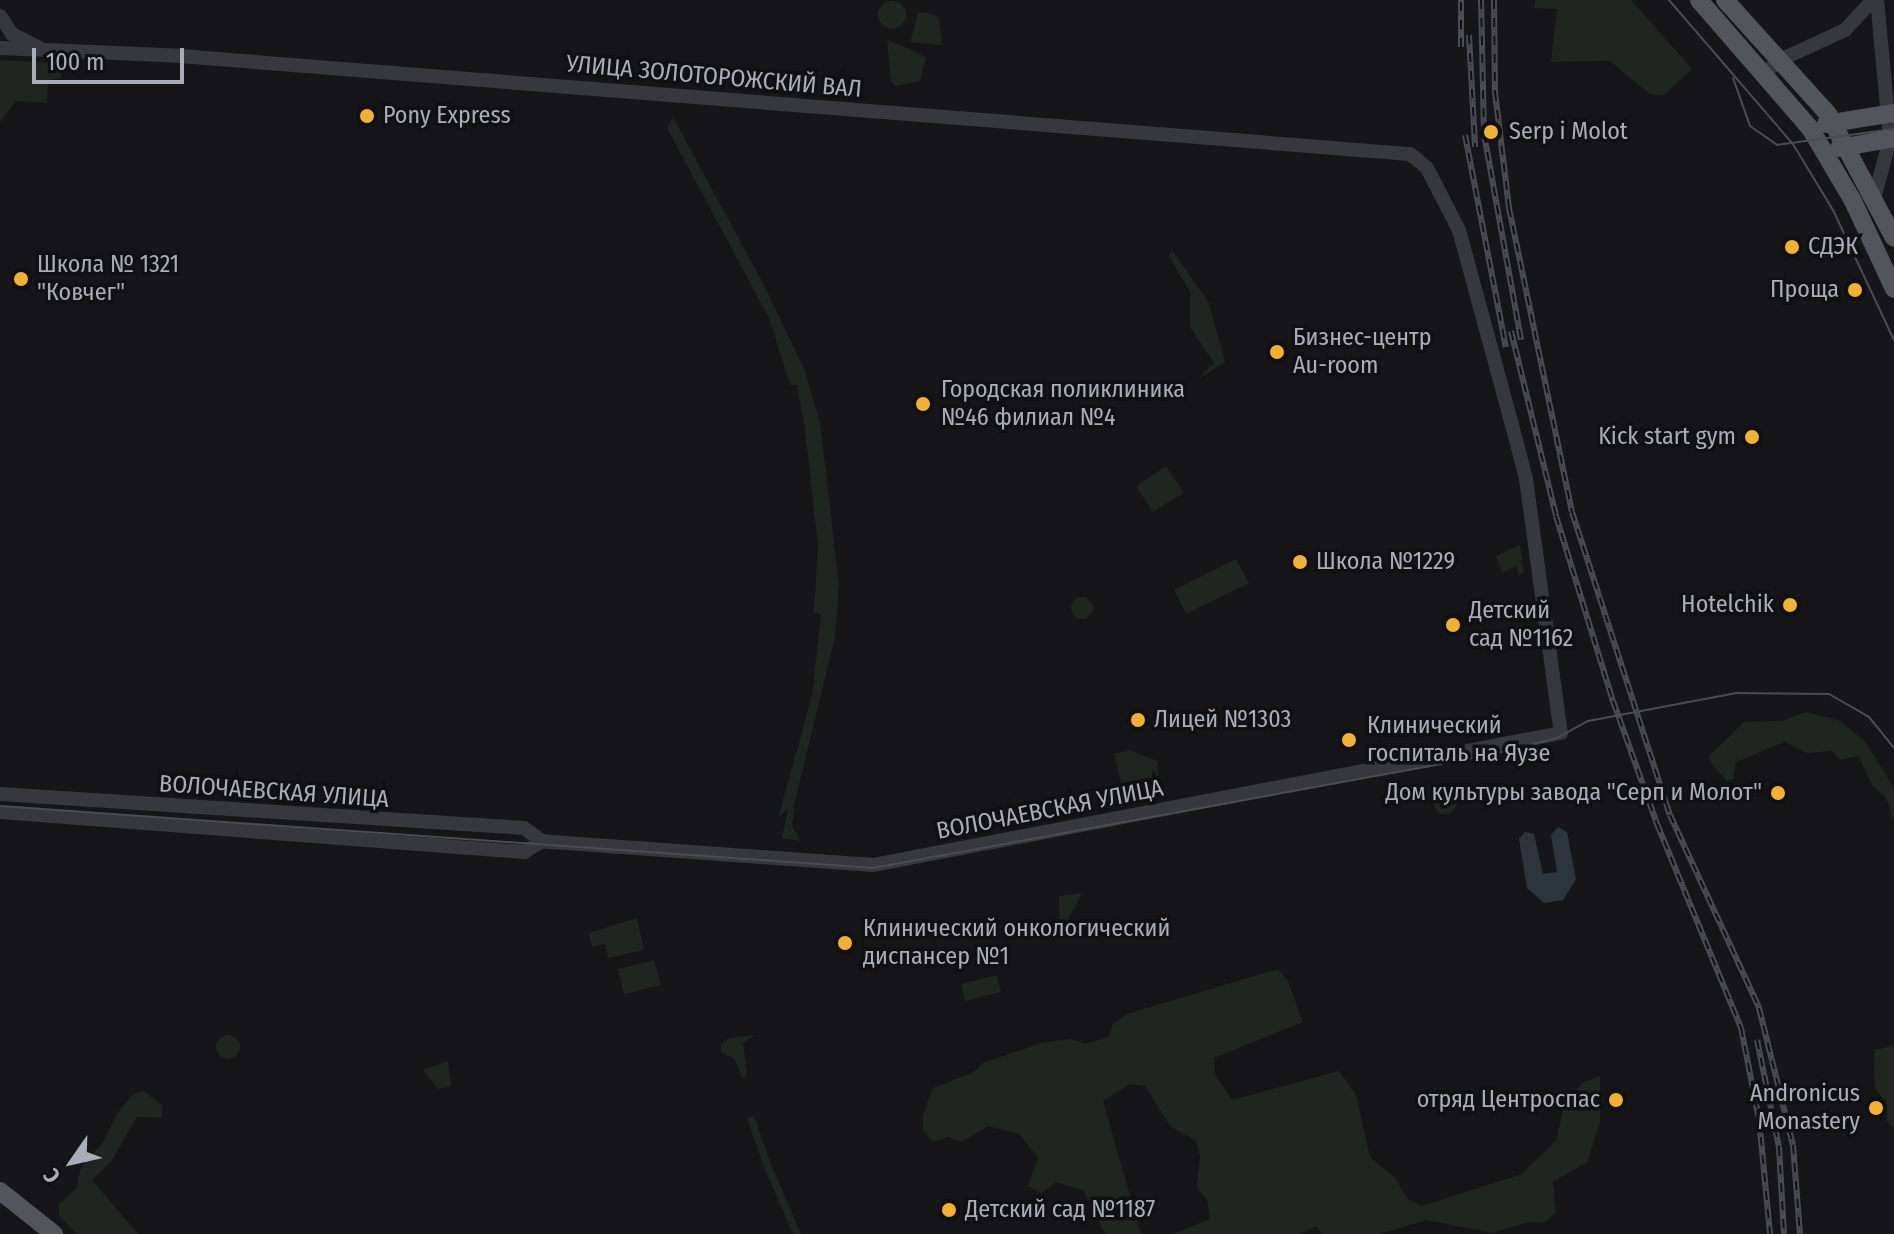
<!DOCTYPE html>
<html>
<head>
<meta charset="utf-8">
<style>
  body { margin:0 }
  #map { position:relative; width:1894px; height:1234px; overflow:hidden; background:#161618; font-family:"Fira Sans Condensed",sans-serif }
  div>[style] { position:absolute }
  .green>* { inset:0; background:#1e261f }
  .round { border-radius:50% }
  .water>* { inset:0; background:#2c353c }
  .minor>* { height:14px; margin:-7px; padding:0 7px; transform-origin:7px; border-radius:7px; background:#37383d }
  .major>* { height:18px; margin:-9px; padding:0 9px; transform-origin:9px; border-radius:9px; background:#53555c }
  .tram>* { height:2px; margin:-1px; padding:0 1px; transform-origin:1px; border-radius:1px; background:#4a4c52 }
  .rail>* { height:6px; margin-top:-3px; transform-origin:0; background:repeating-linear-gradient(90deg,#111113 0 9px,#4a4c52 0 18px); box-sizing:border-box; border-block:2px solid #4a4c52 }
  .dots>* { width:22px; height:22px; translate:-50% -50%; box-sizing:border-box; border:4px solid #111113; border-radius:50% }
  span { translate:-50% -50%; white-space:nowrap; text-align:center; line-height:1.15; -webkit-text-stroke:7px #111113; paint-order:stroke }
  .street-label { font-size:24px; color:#a8adb8 }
  .poi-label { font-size:24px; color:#a8adb8 }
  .left { translate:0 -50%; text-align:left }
  .right { translate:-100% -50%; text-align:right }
  .north { position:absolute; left:32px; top:1122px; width:80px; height:80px; -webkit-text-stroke:6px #111113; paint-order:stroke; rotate:236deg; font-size:22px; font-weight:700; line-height:32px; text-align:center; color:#a8adb8 }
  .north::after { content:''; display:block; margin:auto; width:28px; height:36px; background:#a8adb8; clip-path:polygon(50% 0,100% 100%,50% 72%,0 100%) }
  .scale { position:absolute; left:32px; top:48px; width:152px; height:36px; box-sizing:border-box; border:4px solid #a8adb8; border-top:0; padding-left:10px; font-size:24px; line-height:28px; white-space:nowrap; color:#a8adb8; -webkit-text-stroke:6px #111113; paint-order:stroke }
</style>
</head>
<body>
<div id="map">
  <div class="green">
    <i style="clip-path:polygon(1536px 0,1631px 0,1692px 69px,1664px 95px,1651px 95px,1610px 61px,1551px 62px,1557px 9px,1534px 8px)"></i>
    <i class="round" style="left:878px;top:1px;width:28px;height:28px"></i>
    <i style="clip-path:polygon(926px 12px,939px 17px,942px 45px,910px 42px,918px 13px)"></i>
    <i style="clip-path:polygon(887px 39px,926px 57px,920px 81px,896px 86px,891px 81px)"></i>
    <i style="clip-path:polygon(0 60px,61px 63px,61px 78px,48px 80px,47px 103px,16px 101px,0 122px)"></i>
    <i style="clip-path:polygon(673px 117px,765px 287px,804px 369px,820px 422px,839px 584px,835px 637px,795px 801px,792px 827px,801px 841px,782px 838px,788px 808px,778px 819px,812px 695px,821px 615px,814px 612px,818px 546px,805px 429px,797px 385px,790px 385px,769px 318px,667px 128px)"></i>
    <i style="clip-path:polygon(1172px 250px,1209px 303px,1225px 362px,1198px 379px,1214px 363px,1190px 327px,1190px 292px,1169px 256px)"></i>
    <i style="clip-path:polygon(1166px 466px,1184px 493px,1153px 512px,1136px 486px)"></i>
    <i style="clip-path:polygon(1520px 545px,1524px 573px,1518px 576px,1517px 566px,1502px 572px,1496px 556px)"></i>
    <i style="clip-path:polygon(1236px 559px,1249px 583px,1186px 614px,1174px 590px)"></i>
    <i class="round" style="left:1071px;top:597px;width:22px;height:22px"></i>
    <i style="clip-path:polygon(1806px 712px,1838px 720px,1864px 740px,1894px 788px,1894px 823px,1886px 798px,1872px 785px,1859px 756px,1840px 760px,1832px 751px,1807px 753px,1785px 742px,1736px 762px,1733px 779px,1727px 781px,1710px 762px,1709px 756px,1744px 722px,1782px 721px)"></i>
    <i style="clip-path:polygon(1130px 750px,1157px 761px,1159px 783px,1123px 789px,1114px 754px)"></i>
    <i class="round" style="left:1433px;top:790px;width:24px;height:24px"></i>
    <i style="clip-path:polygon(1082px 893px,1060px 936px,1059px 896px)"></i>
    <i style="clip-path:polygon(637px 918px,644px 950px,608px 958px,605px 944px,592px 947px,589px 933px)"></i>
    <i style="clip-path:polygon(654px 960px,661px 985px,624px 994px,618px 969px)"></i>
    <i style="clip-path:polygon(1278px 969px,1288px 981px,1303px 1022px,1214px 1058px,1215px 1074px,1232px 1100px,1339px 1071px,1356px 1095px,1370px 1157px,1394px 1177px,1408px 1199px,1422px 1206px,1522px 1174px,1556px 1141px,1564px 1105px,1582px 1083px,1600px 1076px,1600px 1122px,1587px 1162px,1553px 1182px,1556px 1213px,1544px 1223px,1529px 1222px,1492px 1233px,1426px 1220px,1380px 1234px,1321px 1234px,1317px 1226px,1300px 1234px,1173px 1234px,1210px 1219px,1207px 1200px,1197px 1187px,1200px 1156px,1196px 1141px,1170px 1126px,1145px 1086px,1130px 1084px,1103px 1101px,1141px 1234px,1105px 1234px,1084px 1191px,1056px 1182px,1041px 1193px,1028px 1186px,1038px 1157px,1019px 1134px,988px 1126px,962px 1142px,948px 1137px,933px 1142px,923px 1131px,923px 1115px,933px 1088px,972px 1073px,983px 1063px,1041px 1043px,1071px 1039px,1086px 1044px,1108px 1037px,1113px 1024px,1127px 1014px)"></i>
    <i style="clip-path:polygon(997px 975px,1001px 992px,965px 1001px,961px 984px)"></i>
    <i style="clip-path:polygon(755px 1035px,743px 1043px,747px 1073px,743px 1080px,734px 1058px,721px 1053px,721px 1044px,729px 1038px)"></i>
    <i class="round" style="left:216px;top:1035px;width:24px;height:24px"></i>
    <i style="clip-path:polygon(1894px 1045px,1894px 1128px,1887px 1122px,1886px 1103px,1875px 1088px,1874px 1056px,1875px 1050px)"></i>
    <i style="clip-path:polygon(448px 1061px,451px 1086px,438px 1089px,423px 1070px)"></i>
    <i style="clip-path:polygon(144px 1091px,163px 1106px,161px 1118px,137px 1117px,112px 1160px,92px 1180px,138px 1234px,76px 1234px,59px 1215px,59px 1204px,76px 1189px,81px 1167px,103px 1142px,118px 1112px,133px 1094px)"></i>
    <i style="clip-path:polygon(754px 1116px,771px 1164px,801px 1234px,793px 1234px,764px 1167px,747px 1119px)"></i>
  </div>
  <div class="water">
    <i style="clip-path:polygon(1558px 827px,1567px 832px,1576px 879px,1563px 900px,1544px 903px,1527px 888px,1519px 839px,1525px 832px,1534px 834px,1543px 874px,1557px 872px,1551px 835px)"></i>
  </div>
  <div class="minor">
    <i style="left:0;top:16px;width:22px;rotate:56deg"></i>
    <i style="left:12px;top:34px;width:31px;rotate:27deg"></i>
    <i style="left:0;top:48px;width:180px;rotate:2.5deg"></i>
    <i style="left:180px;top:56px;width:1234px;rotate:4.56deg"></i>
    <i style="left:1410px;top:154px;width:22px;rotate:39deg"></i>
    <i style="left:1427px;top:168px;width:70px;rotate:62.7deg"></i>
    <i style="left:1459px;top:230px;width:198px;rotate:74.8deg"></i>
    <i style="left:1511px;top:421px;width:60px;rotate:75.5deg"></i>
    <i style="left:1526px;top:479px;width:256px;rotate:82.2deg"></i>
    <i style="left:1561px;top:733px;width:701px;rotate:169.14deg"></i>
    <i style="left:873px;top:865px;width:332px;rotate:-175.9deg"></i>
    <i style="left:542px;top:841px;width:22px;rotate:-144deg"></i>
    <i style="left:524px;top:828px;width:525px;rotate:-176.29deg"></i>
    <i style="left:1765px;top:73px;width:20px;rotate:-41deg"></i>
    <i style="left:1780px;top:60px;width:72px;rotate:-24.8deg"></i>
    <i style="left:1845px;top:30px;width:41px;rotate:-47deg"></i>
    <i style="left:1875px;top:195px;width:58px;rotate:-75deg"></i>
    <i style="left:1890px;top:139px;width:140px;rotate:-95.3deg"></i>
    <i style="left:0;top:812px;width:526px;rotate:4.37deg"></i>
    <i style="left:524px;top:852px;width:21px;rotate:-31deg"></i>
  </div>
  <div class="major">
    <i style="left:1699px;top:0;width:169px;rotate:49.1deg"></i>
    <i style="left:1810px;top:128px;width:85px;rotate:59.5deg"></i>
    <i style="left:1853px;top:201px;width:97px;rotate:65deg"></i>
    <i style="left:1725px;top:0;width:154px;rotate:47.9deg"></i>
    <i style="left:1828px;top:114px;width:140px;rotate:62deg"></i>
    <i style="left:1826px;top:124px;width:69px;rotate:-9.2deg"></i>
    <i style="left:1839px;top:148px;width:56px;rotate:-10.3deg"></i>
    <i style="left:0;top:1191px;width:69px;rotate:38.5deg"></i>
  </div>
  <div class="tram">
    <i style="left:1669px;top:0;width:190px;rotate:49.3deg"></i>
    <i style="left:1793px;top:144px;width:77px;rotate:58.8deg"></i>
    <i style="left:1833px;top:210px;width:144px;rotate:64.9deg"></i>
    <i style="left:1733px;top:78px;width:51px;rotate:70.5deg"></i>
    <i style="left:1750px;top:126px;width:33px;rotate:35deg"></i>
    <i style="left:1777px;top:145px;width:118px;rotate:-7.8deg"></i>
    <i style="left:0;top:806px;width:875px;rotate:4.06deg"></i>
    <i style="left:873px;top:868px;width:622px;rotate:-10.37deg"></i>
    <i style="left:1485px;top:756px;width:74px;rotate:-14deg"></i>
    <i style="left:1557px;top:738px;width:35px;rotate:-29deg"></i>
    <i style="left:1588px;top:721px;width:151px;rotate:-10.7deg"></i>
    <i style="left:1736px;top:693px;width:93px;rotate:0.6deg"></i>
    <i style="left:1829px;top:694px;width:46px;rotate:29.9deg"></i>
    <i style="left:1869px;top:717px;width:40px;rotate:51deg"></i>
  </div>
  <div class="rail">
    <i style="left:1481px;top:0;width:134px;rotate:88.7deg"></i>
    <i style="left:1484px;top:134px;width:209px;rotate:79.8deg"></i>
    <i style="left:1494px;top:0;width:92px;rotate:89.4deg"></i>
    <i style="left:1495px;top:92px;width:117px;rotate:83.1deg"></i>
    <i style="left:1509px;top:208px;width:310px;rotate:78.3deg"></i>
    <i style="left:1572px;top:512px;width:318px;rotate:72.1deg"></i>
    <i style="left:1670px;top:815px;width:213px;rotate:65.2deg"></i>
    <i style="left:1759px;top:1008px;width:141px;rotate:76.1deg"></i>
    <i style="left:1793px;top:1145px;width:89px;rotate:85.5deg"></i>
    <i style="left:1469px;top:35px;width:112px;rotate:86.9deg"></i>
    <i style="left:1461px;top:47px;width:47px;rotate:-90deg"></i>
    <i style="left:1465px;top:135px;width:216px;rotate:79.1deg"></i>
    <i style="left:1511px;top:331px;width:190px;rotate:76.3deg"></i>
    <i style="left:1556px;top:516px;width:194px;rotate:72.9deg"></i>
    <i style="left:1613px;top:701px;width:131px;rotate:70.3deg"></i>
    <i style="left:1657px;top:824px;width:221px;rotate:67.6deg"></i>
    <i style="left:1741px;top:1028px;width:93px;rotate:78.8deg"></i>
    <i style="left:1759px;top:1119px;width:116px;rotate:84.5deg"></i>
    <i style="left:1757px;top:1040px;width:109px;rotate:78.4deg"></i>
    <i style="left:1779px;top:1147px;width:87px;rotate:86.7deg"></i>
  </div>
  <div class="dots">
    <i style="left:367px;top:116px;background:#f2b134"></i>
    <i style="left:1491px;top:132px;background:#f2b134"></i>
    <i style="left:1792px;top:247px;background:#f2b134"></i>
    <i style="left:21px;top:279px;background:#f2b134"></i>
    <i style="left:1855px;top:290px;background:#f2b134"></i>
    <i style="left:1277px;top:352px;background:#f2b134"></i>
    <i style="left:923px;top:404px;background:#f2b134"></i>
    <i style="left:1752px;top:437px;background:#f2b134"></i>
    <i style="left:1300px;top:562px;background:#f2b134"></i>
    <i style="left:1790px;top:605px;background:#f2b134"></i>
    <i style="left:1453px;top:625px;background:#f2b134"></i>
    <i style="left:1138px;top:720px;background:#f2b134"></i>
    <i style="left:1349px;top:740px;background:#f2b134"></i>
    <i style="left:1778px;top:793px;background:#f2b134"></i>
    <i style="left:845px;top:943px;background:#f2b134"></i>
    <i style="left:1616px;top:1100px;background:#f2b134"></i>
    <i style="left:1876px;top:1108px;background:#f2b134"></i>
    <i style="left:949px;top:1210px;background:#f2b134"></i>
  </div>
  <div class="street-label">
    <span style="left:714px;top:77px;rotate:5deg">УЛИЦА ЗОЛОТОРОЖСКИЙ ВАЛ</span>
    <span style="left:274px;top:792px;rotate:4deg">ВОЛОЧАЕВСКАЯ УЛИЦА</span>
    <span style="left:1050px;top:810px;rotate:-11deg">ВОЛОЧАЕВСКАЯ УЛИЦА</span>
  </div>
  <div class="poi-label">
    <span class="left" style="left:383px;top:116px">Pony Express</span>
    <span class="left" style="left:1509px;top:132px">Serp i Molot</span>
    <span class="left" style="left:1808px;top:247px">СДЭК</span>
    <span class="left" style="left:37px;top:279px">Школа № 1321<br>"Ковчег"</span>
    <span class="right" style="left:1839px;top:290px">Проща</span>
    <span class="left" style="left:1293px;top:352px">Бизнес-центр<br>Au-room</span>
    <span class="left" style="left:941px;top:404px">Городская поликлиника<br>№46 филиал №4</span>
    <span class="right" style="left:1736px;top:437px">Kick start gym</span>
    <span class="left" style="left:1316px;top:562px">Школа №1229</span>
    <span class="right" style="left:1774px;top:605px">Hotelchik</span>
    <span class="left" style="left:1469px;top:625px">Детский<br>сад №1162</span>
    <span class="left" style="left:1154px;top:720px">Лицей №1303</span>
    <span class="left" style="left:1367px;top:740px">Клинический<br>госпиталь на Яузе</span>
    <span class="right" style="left:1762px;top:793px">Дом культуры завода "Серп и Молот"</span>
    <span class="left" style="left:863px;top:943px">Клинический онкологический<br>диспансер №1</span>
    <span class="right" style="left:1860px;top:1108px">Andronicus<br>Monastery</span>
    <span class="right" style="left:1600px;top:1100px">отряд Центроспас</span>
    <span class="left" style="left:965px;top:1210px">Детский сад №1187</span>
  </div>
  <div class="north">С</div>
  <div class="scale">100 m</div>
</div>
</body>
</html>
